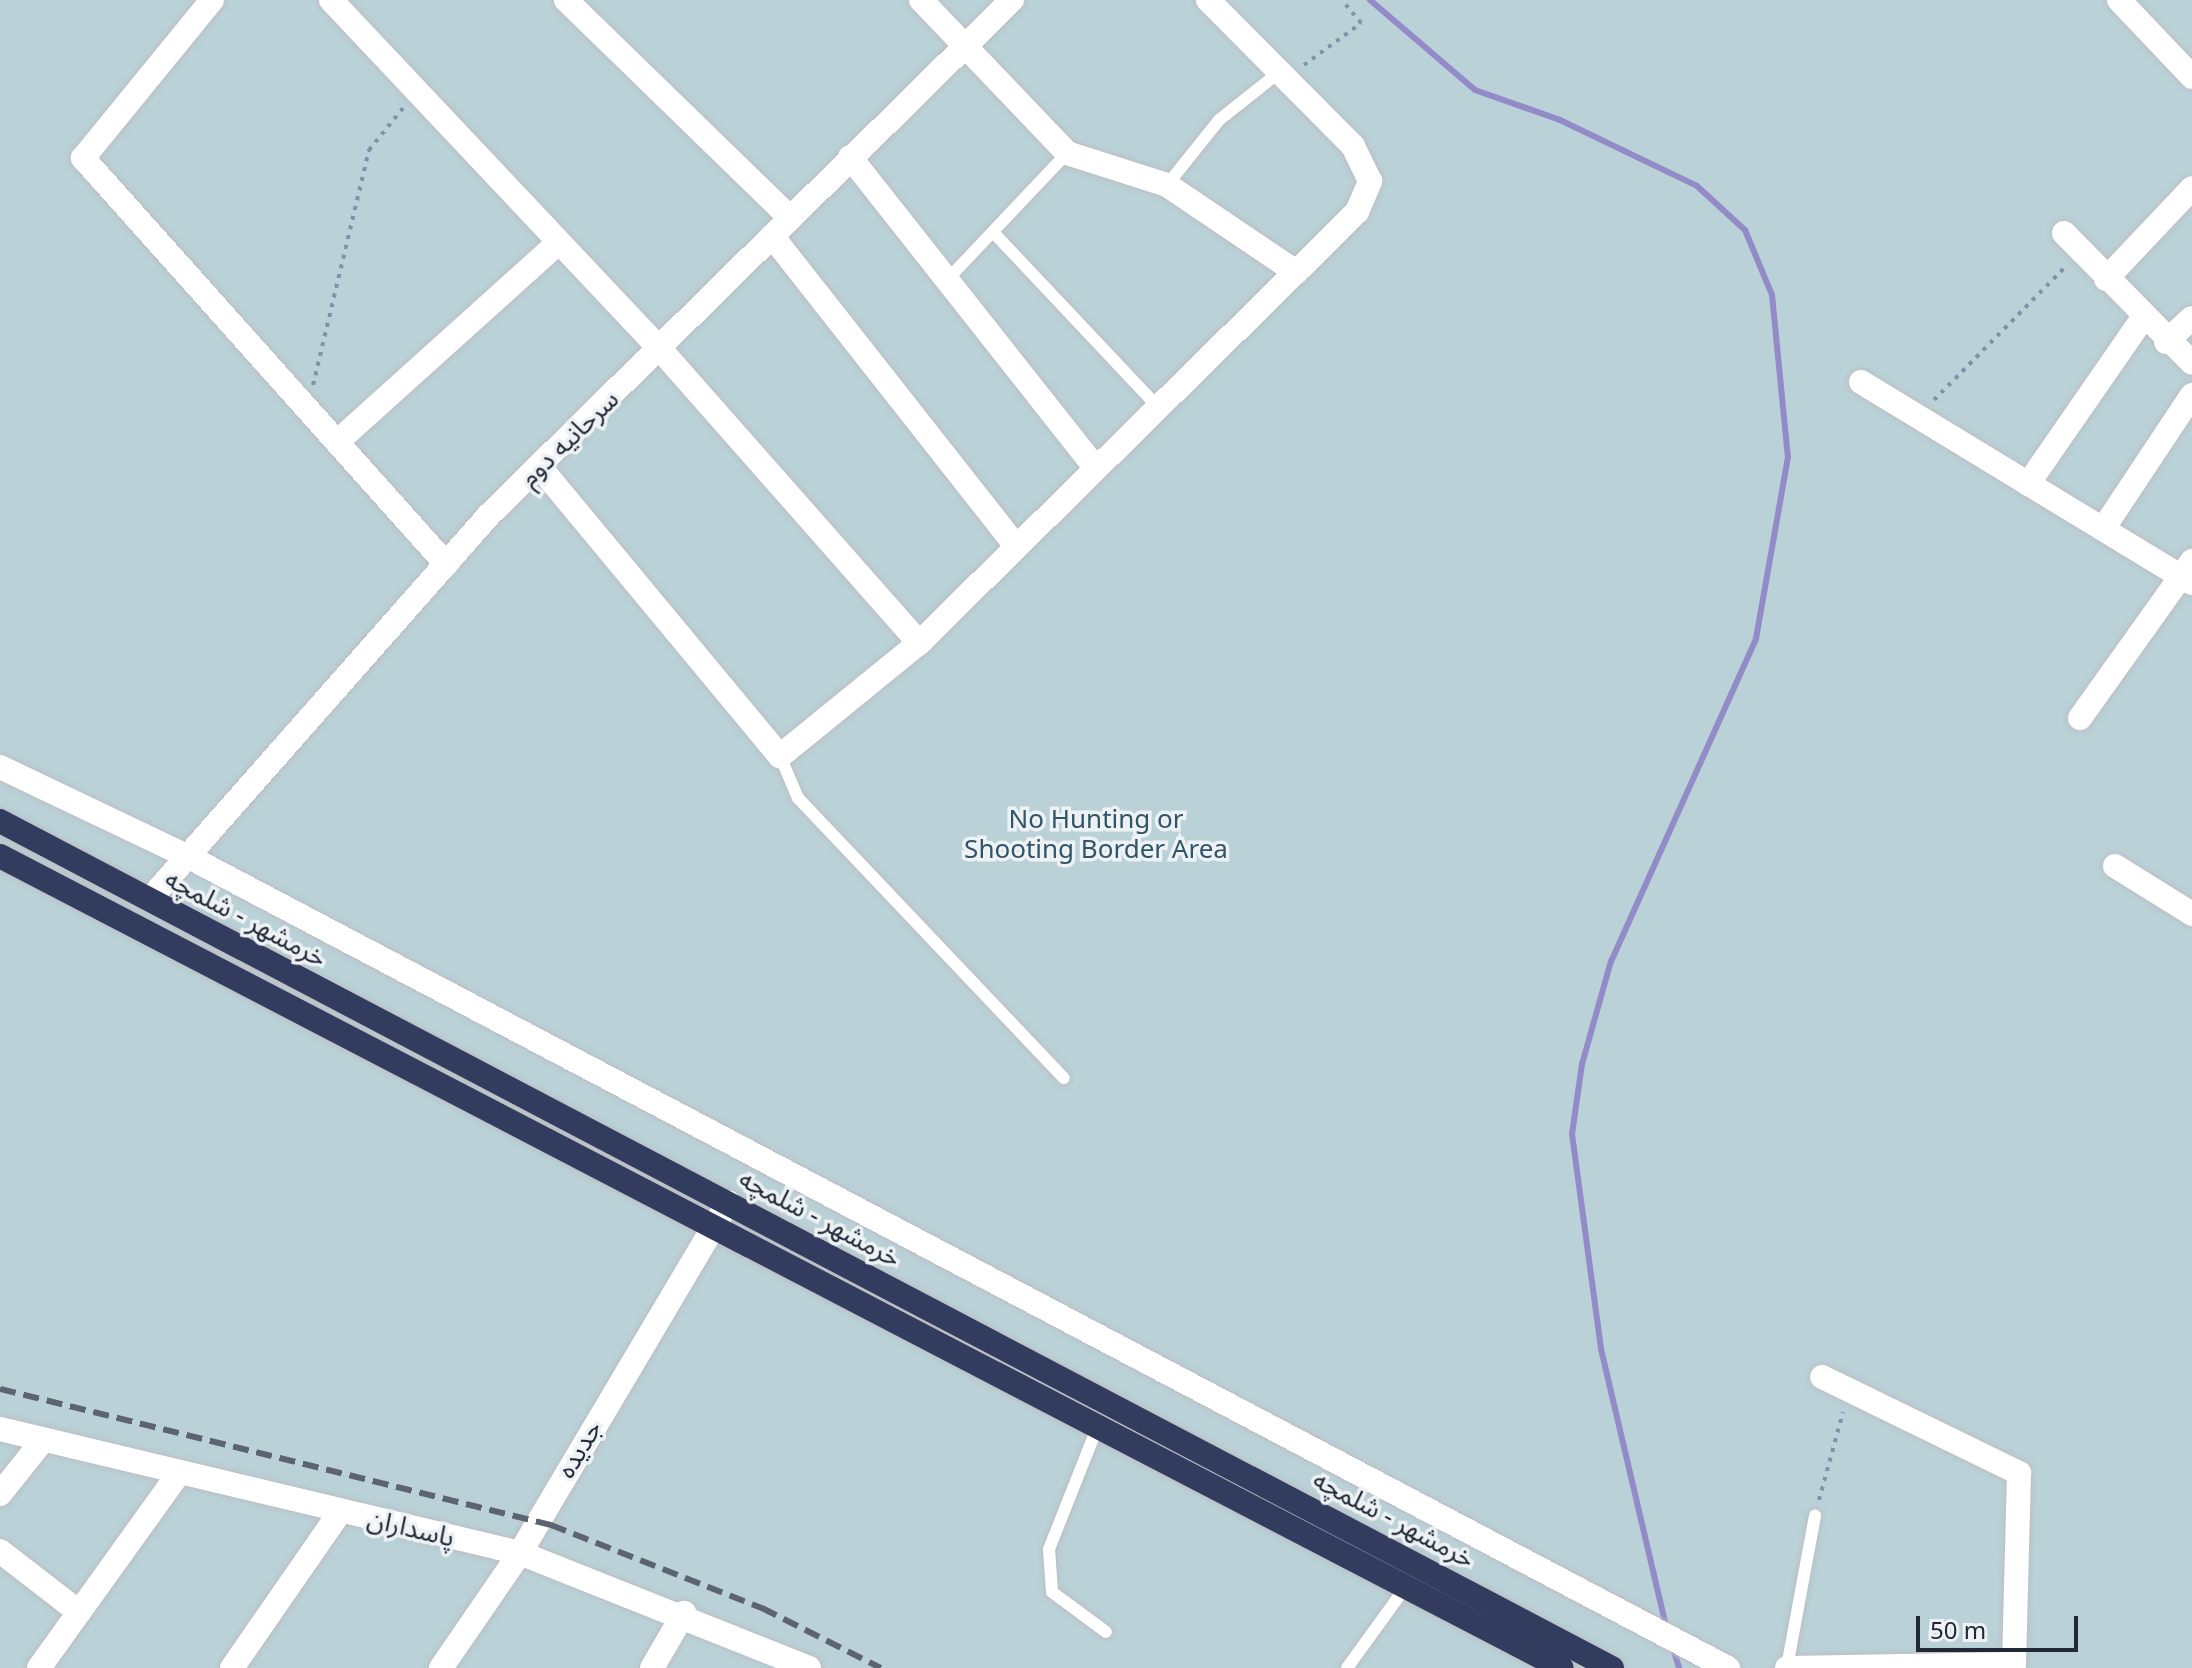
<!DOCTYPE html>
<html>
<head>
<meta charset="utf-8">
<style>
  body { margin:0 }
  #map { position:relative; width:2192px; height:1668px; overflow:hidden; background:#dee3e8; font-family:"Noto Sans","Noto Sans Arabic",sans-serif }
  div>[style] { position:absolute }
  .green>* { inset:0; background:#b9d1d7 }
  .stream>* { height:6px; margin:-3px; padding:0 3px; transform-origin:3px; border-radius:3px; background:#928bc8 }
  .path>* { height:4px; margin-top:-2px; transform-origin:0; background:repeating-linear-gradient(90deg,#8290a8 0 4px,transparent 0 10px) }
  .roads { filter:drop-shadow(0 0 2px #bcbec3) drop-shadow(0 0 2px #bcbec3) }
  .lane>* { height:12px; margin:-6px; padding:0 6px; transform-origin:6px; border-radius:6px; background:#fff }
  .street>* { height:24px; margin:-12px; padding:0 12px; transform-origin:12px; border-radius:12px; background:#fff }
  .highway>* { height:24px; margin:-12px; padding:0 12px; transform-origin:12px; border-radius:12px; background:#313c5f }
  .rail>* { height:6px; margin-top:-3px; transform-origin:0; background:repeating-linear-gradient(90deg,#5c6372 0 16px,transparent 0 24px) }
  span { translate:-50% -50%; white-space:nowrap; text-align:center; line-height:1.15; -webkit-text-stroke:7px #eef2f5; paint-order:stroke }
  .street-label { font-size:26px; color:#212836 }
  .park-label { font-size:26px; color:#305568 }
  .scale { position:absolute; left:1916px; top:1616px; width:162px; height:36px; box-sizing:border-box; border:4px solid #212836; border-top:0; padding-left:10px; font-size:24px; line-height:28px; white-space:nowrap; color:#212836; -webkit-text-stroke:6px #eef2f5; paint-order:stroke }
</style>
</head>
<body>
<div id="map">
  <div class="green">
    <i style="clip-path:polygon(0 0,2192px 0,2192px 1668px,0 1668px)"></i>
  </div>
  <div class="stream">
    <i style="left:1370px;top:0;width:138px;rotate:40.6deg"></i>
    <i style="left:1475px;top:90px;width:90px;rotate:19.4deg"></i>
    <i style="left:1560px;top:120px;width:152px;rotate:25.7deg"></i>
    <i style="left:1697px;top:186px;width:65px;rotate:42.5deg"></i>
    <i style="left:1745px;top:230px;width:70px;rotate:67.4deg"></i>
    <i style="left:1772px;top:295px;width:163px;rotate:84.4deg"></i>
    <i style="left:1788px;top:457px;width:185px;rotate:100deg"></i>
    <i style="left:1756px;top:639px;width:353px;rotate:114.2deg"></i>
    <i style="left:1611px;top:961px;width:107px;rotate:105.7deg"></i>
    <i style="left:1582px;top:1064px;width:71px;rotate:98.1deg"></i>
    <i style="left:1572px;top:1134px;width:217px;rotate:82.3deg"></i>
    <i style="left:1601px;top:1349px;width:285px;rotate:76.8deg"></i>
    <i style="left:1673px;top:1648px;width:21px;rotate:73deg"></i>
  </div>
  <div class="path">
    <i style="left:1304px;top:65px;width:71px;rotate:-36.4deg"></i>
    <i style="left:1361px;top:23px;width:30px;rotate:-130deg"></i>
    <i style="left:313px;top:385px;width:242px;rotate:-76.6deg"></i>
    <i style="left:369px;top:150px;width:54px;rotate:-51deg"></i>
    <i style="left:1934px;top:400px;width:187px;rotate:-45.4deg"></i>
    <i style="left:1819px;top:1500px;width:91px;rotate:-74.7deg"></i>
  </div>
  <div class="roads">
    <div class="lane">
      <i style="left:1167px;top:185px;width:83px;rotate:-51.3deg"></i>
      <i style="left:1219px;top:120px;width:74px;rotate:-38.4deg"></i>
      <i style="left:993px;top:232px;width:239px;rotate:46.7deg"></i>
      <i style="left:947px;top:280px;width:175px;rotate:-46.6deg"></i>
      <i style="left:780px;top:756px;width:46px;rotate:66.8deg"></i>
      <i style="left:798px;top:798px;width:386px;rotate:46.5deg"></i>
      <i style="left:1097px;top:1428px;width:130px;rotate:111.6deg"></i>
      <i style="left:1049px;top:1549px;width:43px;rotate:86deg"></i>
      <i style="left:1052px;top:1592px;width:67px;rotate:36.5deg"></i>
      <i style="left:1787px;top:1667px;width:154px;rotate:-79.5deg"></i>
      <i style="left:1347px;top:1668px;width:99px;rotate:-54.1deg"></i>
    </div>
    <div class="street">
      <i style="left:212px;top:0;width:204px;rotate:129.2deg"></i>
      <i style="left:83px;top:158px;width:545px;rotate:48.2deg"></i>
      <i style="left:331px;top:0;width:480px;rotate:46.7deg"></i>
      <i style="left:660px;top:349px;width:392px;rotate:48.6deg"></i>
      <i style="left:566px;top:0;width:313px;rotate:44.2deg"></i>
      <i style="left:921px;top:0;width:211px;rotate:46.3deg"></i>
      <i style="left:1067px;top:153px;width:105px;rotate:17.7deg"></i>
      <i style="left:1167px;top:185px;width:156px;rotate:34deg"></i>
      <i style="left:2119px;top:0;width:106px;rotate:46.5deg"></i>
      <i style="left:850px;top:157px;width:394px;rotate:51.7deg"></i>
      <i style="left:2064px;top:233px;width:182px;rotate:45.4deg"></i>
      <i style="left:772px;top:236px;width:393px;rotate:51.8deg"></i>
      <i style="left:2106px;top:279px;width:125px;rotate:-46.6deg"></i>
      <i style="left:2166px;top:342px;width:35px;rotate:-43deg"></i>
      <i style="left:1861px;top:382px;width:387px;rotate:31.3deg"></i>
      <i style="left:337px;top:442px;width:297px;rotate:-42deg"></i>
      <i style="left:539px;top:466px;width:377px;rotate:50.3deg"></i>
      <i style="left:780px;top:756px;width:179px;rotate:-39.1deg"></i>
      <i style="left:919px;top:643px;width:614px;rotate:-44.54deg"></i>
      <i style="left:1357px;top:212px;width:34px;rotate:-67deg"></i>
      <i style="left:1370px;top:181px;width:39px;rotate:-116deg"></i>
      <i style="left:1353px;top:146px;width:206px;rotate:-134.8deg"></i>
      <i style="left:2028px;top:484px;width:202px;rotate:-55.3deg"></i>
      <i style="left:2103px;top:529px;width:161px;rotate:-56.4deg"></i>
      <i style="left:2080px;top:718px;width:193px;rotate:-54.5deg"></i>
      <i style="left:0;top:767px;width:207px;rotate:25.5deg"></i>
      <i style="left:187px;top:856px;width:1742px;rotate:27.79deg"></i>
      <i style="left:2115px;top:866px;width:91px;rotate:31.9deg"></i>
      <i style="left:150px;top:899px;width:512px;rotate:-48.56deg"></i>
      <i style="left:489px;top:515px;width:734px;rotate:-44.56deg"></i>
      <i style="left:0;top:1429px;width:535px;rotate:13.41deg"></i>
      <i style="left:520px;top:1553px;width:311px;rotate:21.7deg"></i>
      <i style="left:0;top:1494px;width:70px;rotate:-51.3deg"></i>
      <i style="left:0;top:1551px;width:100px;rotate:37.7deg"></i>
      <i style="left:39px;top:1668px;width:240px;rotate:-54.3deg"></i>
      <i style="left:232px;top:1668px;width:190px;rotate:-55.3deg"></i>
      <i style="left:441px;top:1668px;width:140px;rotate:-55.5deg"></i>
      <i style="left:520px;top:1553px;width:408px;rotate:-59.3deg"></i>
      <i style="left:652px;top:1668px;width:64px;rotate:-59.8deg"></i>
      <i style="left:1787px;top:1668px;width:227px;rotate:-1deg"></i>
      <i style="left:2014px;top:1664px;width:191px;rotate:-88.5deg"></i>
      <i style="left:2019px;top:1473px;width:219px;rotate:-154deg"></i>
    </div>
    <div class="highway">
      <i style="left:0;top:821px;width:1821px;rotate:27.72deg"></i>
      <i style="left:0;top:856px;width:1760px;rotate:27.47deg"></i>
    </div>
  </div>
  <div class="rail">
    <i style="left:0;top:1389px;width:568px;rotate:13.86deg"></i>
    <i style="left:551px;top:1525px;width:227px;rotate:21.5deg"></i>
    <i style="left:762px;top:1608px;width:133px;rotate:26.8deg"></i>
  </div>
  <div class="street-label">
    <span style="left:569px;top:438px;rotate:-44deg">سرحانیه دوم</span>
    <span style="left:246px;top:918px;rotate:28deg">خرمشهر - شلمچه</span>
    <span style="left:820px;top:1218px;rotate:28deg">خرمشهر - شلمچه</span>
    <span style="left:579px;top:1449px;rotate:-59deg">جدیده</span>
    <span style="left:1394px;top:1519px;rotate:28deg">خرمشهر - شلمچه</span>
    <span style="left:411px;top:1528px;rotate:13deg">پاسداران</span>
  </div>
  <div class="park-label">
    <span style="left:1096px;top:834px">No Hunting or<br>Shooting Border Area</span>
  </div>
  <div class="scale">50 m</div>
</div>
</body>
</html>
